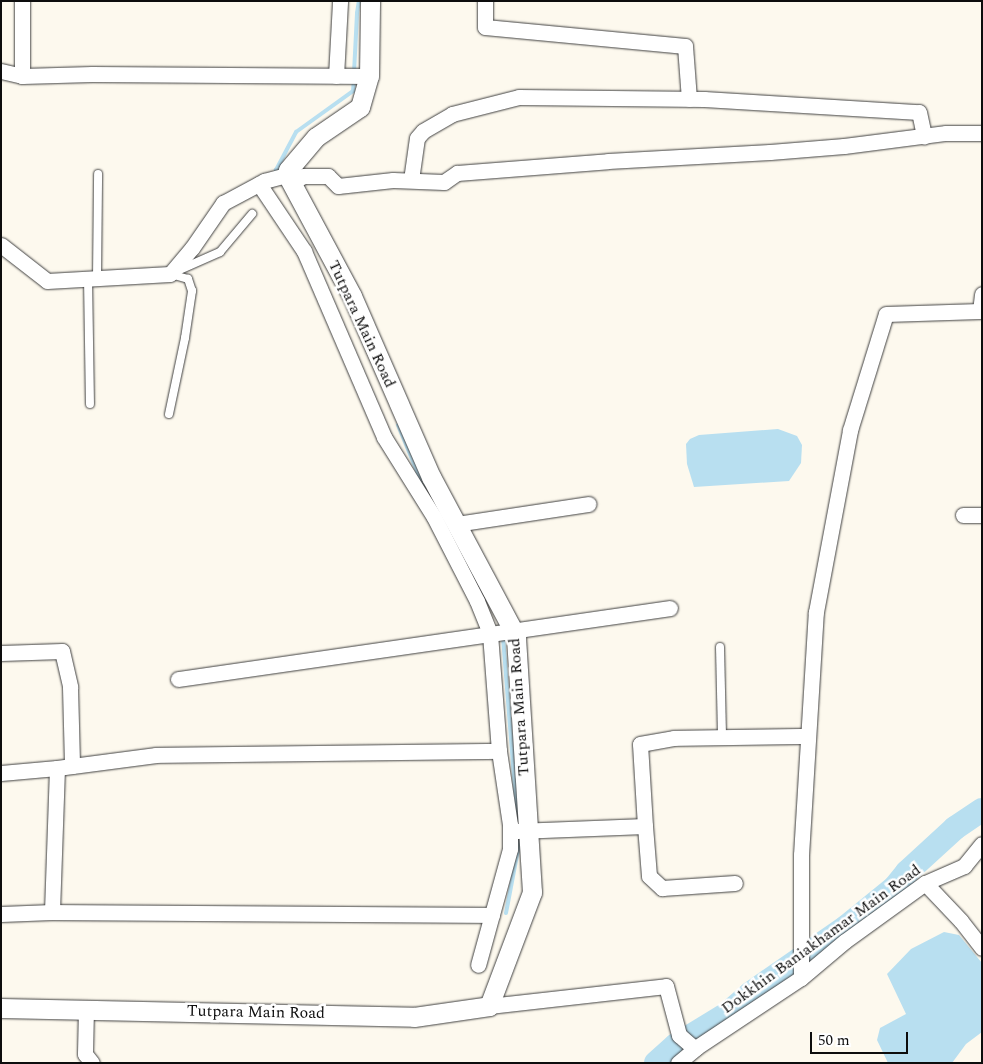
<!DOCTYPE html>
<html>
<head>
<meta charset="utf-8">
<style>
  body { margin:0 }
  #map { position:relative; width:983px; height:1064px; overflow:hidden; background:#fdf9ee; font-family:Spectral,serif }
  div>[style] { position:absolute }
  .water>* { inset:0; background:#b8dff0 }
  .stream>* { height:4px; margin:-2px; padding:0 2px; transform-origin:2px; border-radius:2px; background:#b8dff0 }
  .river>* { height:24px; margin:-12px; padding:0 12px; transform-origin:12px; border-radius:12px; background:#b8dff0 }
  .roads { filter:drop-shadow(0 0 1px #404040) drop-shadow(0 0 1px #404040) }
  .service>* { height:8px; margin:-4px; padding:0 4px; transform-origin:4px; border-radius:4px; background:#fff }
  .minor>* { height:15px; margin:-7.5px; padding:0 7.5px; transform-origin:7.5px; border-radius:7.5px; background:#fff }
  .tertiary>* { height:19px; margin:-9.5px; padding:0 9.5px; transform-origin:9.5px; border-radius:9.5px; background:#fff }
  span { translate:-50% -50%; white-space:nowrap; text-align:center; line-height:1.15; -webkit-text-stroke:5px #fff; paint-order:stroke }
  .street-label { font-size:16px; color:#0d0d0d }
  .frame { position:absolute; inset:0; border:2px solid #0d0d0d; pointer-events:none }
  .scale { position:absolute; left:810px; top:1032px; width:98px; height:22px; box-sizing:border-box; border:2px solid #0d0d0d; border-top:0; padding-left:6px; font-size:15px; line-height:18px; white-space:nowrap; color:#0d0d0d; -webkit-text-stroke:4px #fff; paint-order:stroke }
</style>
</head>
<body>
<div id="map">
  <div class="water">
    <i style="clip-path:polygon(778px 429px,797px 436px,802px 445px,801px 463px,789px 481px,694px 487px,687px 464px,686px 444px,690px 439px,699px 435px)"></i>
    <i style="clip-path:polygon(944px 932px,959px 935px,982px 963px,982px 1032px,966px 1044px,952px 1063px,888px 1063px,877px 1040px,880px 1028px,906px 1014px,887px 974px,911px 949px)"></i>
  </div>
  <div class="stream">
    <i style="left:354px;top:73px;width:60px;rotate:-87.1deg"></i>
    <i style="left:357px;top:13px;width:12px;rotate:-81deg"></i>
    <i style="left:278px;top:173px;width:4px;rotate:-124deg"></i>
    <i style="left:276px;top:170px;width:43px;rotate:-62.2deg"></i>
    <i style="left:296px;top:132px;width:70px;rotate:-35.7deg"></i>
    <i style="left:353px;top:91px;width:11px;rotate:-85deg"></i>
    <i style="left:398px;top:425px;width:68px;rotate:67.6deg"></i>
    <i style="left:464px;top:559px;width:26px;rotate:62deg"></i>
    <i style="left:503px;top:637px;width:191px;rotate:85.5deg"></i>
    <i style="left:506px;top:913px;width:69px;rotate:-79.2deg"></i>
    <i style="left:519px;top:845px;width:11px;rotate:-95deg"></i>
  </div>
  <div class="river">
    <i style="left:656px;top:1063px;width:27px;rotate:-42deg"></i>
    <i style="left:676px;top:1045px;width:60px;rotate:-31.3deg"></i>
    <i style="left:727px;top:1014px;width:32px;rotate:-41deg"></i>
    <i style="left:751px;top:993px;width:116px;rotate:-34.8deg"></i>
    <i style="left:846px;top:927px;width:63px;rotate:-39.2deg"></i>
    <i style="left:895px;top:887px;width:19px;rotate:-51deg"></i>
    <i style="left:907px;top:872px;width:65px;rotate:-42.5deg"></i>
    <i style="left:955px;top:828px;width:32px;rotate:-34deg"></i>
  </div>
  <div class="roads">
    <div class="service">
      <i style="left:177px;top:271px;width:47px;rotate:-23.8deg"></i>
      <i style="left:220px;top:252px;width:50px;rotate:-49.9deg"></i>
      <i style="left:88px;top:278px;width:126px;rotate:89.1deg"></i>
      <i style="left:97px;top:278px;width:104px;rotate:-89.4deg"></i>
      <i style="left:169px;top:414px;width:78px;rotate:-78.1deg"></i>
      <i style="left:185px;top:338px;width:48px;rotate:-81.5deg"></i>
      <i style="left:192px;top:291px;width:13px;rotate:-108deg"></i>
      <i style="left:188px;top:279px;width:19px;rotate:-164deg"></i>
      <i style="left:720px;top:647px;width:90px;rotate:88.7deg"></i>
    </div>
    <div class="minor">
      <i style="left:485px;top:1px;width:26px;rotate:90deg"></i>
      <i style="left:485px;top:27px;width:201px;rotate:5.4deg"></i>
      <i style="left:685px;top:46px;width:53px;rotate:85.7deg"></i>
      <i style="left:1px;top:71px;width:22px;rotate:13deg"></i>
      <i style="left:22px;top:76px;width:70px;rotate:-1.6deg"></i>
      <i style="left:92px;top:74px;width:277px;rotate:0.4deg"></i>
      <i style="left:22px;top:76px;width:75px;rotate:-90deg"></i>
      <i style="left:336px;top:76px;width:75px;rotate:-86.9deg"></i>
      <i style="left:411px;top:180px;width:42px;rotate:-81.9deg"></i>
      <i style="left:417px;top:138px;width:9px;rotate:-49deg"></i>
      <i style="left:423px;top:131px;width:34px;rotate:-30deg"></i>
      <i style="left:452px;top:114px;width:69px;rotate:-14.2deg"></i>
      <i style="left:519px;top:97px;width:185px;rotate:0.6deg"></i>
      <i style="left:704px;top:99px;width:215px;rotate:3.5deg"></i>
      <i style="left:919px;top:112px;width:25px;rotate:78deg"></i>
      <i style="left:292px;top:182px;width:13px;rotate:-27deg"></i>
      <i style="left:304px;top:176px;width:24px"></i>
      <i style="left:328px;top:176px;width:14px;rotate:45deg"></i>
      <i style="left:338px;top:186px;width:55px;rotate:-6.2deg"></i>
      <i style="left:393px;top:180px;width:51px;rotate:2.2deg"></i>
      <i style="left:444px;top:182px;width:16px;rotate:-35deg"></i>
      <i style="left:457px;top:173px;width:151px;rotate:-4.5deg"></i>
      <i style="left:608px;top:161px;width:162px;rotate:-3.2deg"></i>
      <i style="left:770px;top:152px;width:74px;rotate:-4.6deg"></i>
      <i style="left:844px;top:146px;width:103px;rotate:-7.3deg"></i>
      <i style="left:946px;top:133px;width:36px"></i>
      <i style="left:259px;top:184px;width:81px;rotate:56.1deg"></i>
      <i style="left:304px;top:251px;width:202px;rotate:66.7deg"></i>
      <i style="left:384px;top:437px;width:94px;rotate:58deg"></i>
      <i style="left:434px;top:517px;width:94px;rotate:62.9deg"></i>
      <i style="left:477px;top:601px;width:35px;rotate:68deg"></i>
      <i style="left:490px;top:634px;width:117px;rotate:85.6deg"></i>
      <i style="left:499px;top:751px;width:75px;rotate:81.5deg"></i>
      <i style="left:510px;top:825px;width:24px;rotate:90deg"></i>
      <i style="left:510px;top:849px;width:120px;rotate:105.4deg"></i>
      <i style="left:1px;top:245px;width:58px;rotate:38deg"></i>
      <i style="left:47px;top:281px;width:123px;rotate:-3.3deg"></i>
      <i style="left:170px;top:274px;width:34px;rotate:-50deg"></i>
      <i style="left:192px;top:248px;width:55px;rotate:-55.4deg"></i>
      <i style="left:223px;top:203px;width:47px;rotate:-28.2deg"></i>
      <i style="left:264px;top:181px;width:24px;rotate:-15deg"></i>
      <i style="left:963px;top:515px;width:19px"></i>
      <i style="left:456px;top:524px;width:134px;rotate:-8.6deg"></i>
      <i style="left:1px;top:653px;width:61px;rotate:-1.9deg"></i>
      <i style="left:62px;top:651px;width:37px;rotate:77deg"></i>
      <i style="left:70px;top:687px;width:79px;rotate:88.5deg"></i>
      <i style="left:178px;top:679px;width:497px;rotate:-8.2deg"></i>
      <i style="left:57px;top:768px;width:100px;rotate:-7.5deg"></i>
      <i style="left:156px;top:755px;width:343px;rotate:-0.7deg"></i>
      <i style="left:1px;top:773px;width:56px;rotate:-5.1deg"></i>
      <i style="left:57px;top:768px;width:144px;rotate:92deg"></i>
      <i style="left:645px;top:826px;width:82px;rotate:-93.5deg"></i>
      <i style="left:640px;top:744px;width:35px;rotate:-10deg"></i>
      <i style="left:674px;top:738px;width:134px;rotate:-0.9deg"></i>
      <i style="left:517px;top:831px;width:128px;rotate:-2.2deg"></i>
      <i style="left:645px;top:826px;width:50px;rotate:85.4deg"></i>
      <i style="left:649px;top:876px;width:18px;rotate:43deg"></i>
      <i style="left:662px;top:888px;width:73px;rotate:-3.9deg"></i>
      <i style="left:925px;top:883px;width:52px;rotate:46.5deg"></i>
      <i style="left:961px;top:921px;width:34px;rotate:52deg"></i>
      <i style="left:1px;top:914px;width:51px;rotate:-2.2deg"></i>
      <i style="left:52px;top:912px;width:440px;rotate:0.4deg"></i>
      <i style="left:801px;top:978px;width:123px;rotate:-90deg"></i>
      <i style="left:801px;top:855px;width:243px;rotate:-86.5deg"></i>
      <i style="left:816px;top:612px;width:185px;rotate:-79.4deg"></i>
      <i style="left:850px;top:430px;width:121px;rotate:-72.8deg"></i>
      <i style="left:886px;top:314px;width:94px;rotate:-1.8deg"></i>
      <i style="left:980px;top:311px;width:17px;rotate:-83deg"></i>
      <i style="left:489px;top:1006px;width:178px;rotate:-6.4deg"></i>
      <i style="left:666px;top:986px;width:51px;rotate:75.1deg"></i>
      <i style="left:679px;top:1035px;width:21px;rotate:41deg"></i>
      <i style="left:86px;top:1009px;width:45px;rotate:91.3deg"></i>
      <i style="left:85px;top:1054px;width:11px;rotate:52deg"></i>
      <i style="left:678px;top:1063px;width:25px;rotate:-40deg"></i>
      <i style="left:697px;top:1047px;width:125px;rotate:-33.6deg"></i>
      <i style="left:801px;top:978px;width:57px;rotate:-40.1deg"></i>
      <i style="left:845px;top:941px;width:99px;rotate:-35.9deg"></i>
      <i style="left:925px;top:883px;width:43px;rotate:-23.6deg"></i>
      <i style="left:964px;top:866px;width:28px;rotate:-51deg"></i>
    </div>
    <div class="tertiary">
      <i style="left:1px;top:1008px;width:413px;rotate:1.2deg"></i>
      <i style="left:414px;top:1017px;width:76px;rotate:-8.3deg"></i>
      <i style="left:489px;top:1006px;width:122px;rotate:-69.3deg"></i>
      <i style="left:532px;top:892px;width:256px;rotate:-93.6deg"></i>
      <i style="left:516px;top:636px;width:180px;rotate:-118.1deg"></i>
      <i style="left:431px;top:477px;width:197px;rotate:-113.6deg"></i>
      <i style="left:352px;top:296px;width:137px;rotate:-118.2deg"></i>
      <i style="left:287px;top:175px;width:5px;rotate:-79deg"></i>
      <i style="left:288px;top:170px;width:43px;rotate:-49.7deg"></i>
      <i style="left:316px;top:137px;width:53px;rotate:-34.3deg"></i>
      <i style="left:360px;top:107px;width:32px;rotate:-74deg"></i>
      <i style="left:369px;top:76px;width:75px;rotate:-89.2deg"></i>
    </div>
  </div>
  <div class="street-label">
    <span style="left:362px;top:324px;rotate:65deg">Tutpara Main Road</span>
    <span style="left:519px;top:707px;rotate:-94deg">Tutpara Main Road</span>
    <span style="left:821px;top:939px;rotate:-36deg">Dokkhin Baniakhamar Main Road</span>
    <span style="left:256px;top:1012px;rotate:1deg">Tutpara Main Road</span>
  </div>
  <div class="frame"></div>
  <div class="scale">50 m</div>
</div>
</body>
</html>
